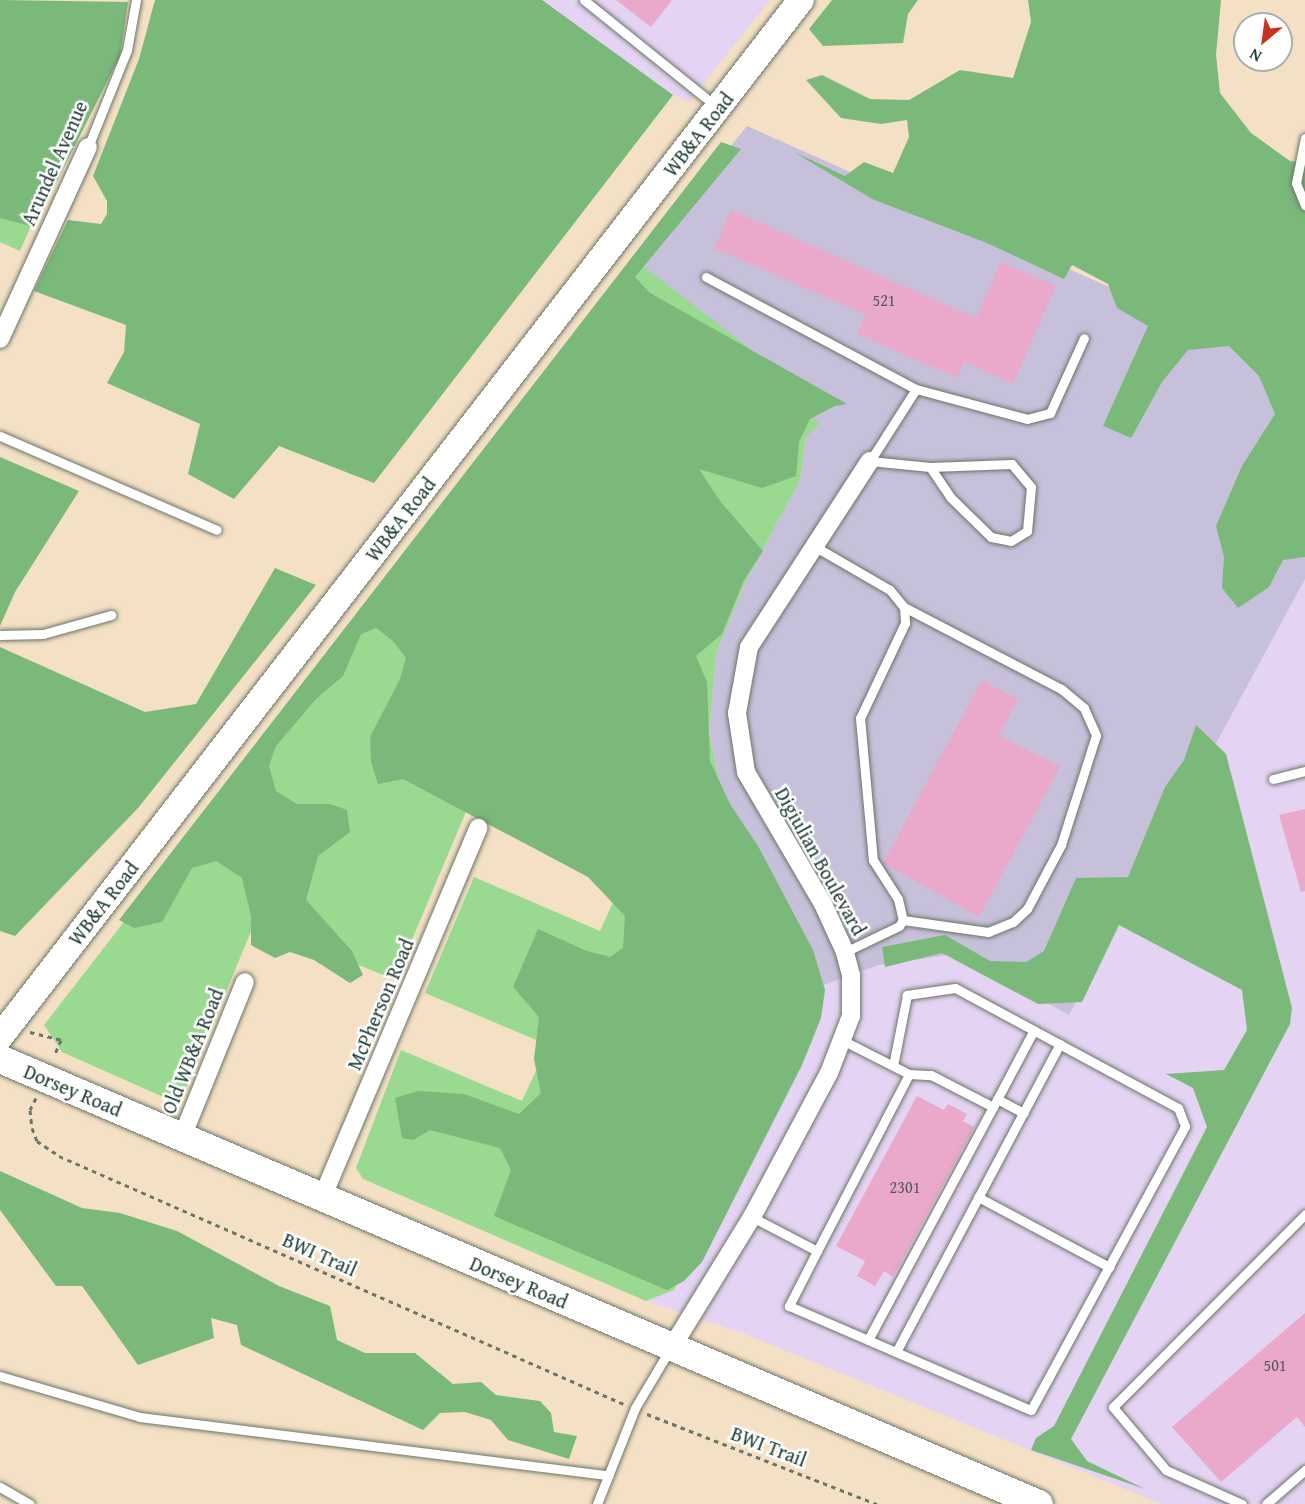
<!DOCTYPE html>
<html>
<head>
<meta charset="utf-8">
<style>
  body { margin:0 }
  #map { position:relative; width:1305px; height:1504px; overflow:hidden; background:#f4e0c5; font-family:"Gentium Book Plus",serif }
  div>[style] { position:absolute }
  .built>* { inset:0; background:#e4d3f2 }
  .industrial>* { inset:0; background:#c6c0da }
  .green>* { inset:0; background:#99d990 }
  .forest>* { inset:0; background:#7ab97a }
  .building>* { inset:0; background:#eaa9ca }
  .path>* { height:3px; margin-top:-1.5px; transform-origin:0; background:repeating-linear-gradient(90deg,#6a7667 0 4.5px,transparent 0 9px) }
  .roads { filter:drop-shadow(0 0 2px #6a7667) drop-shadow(0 0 2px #6a7667) }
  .lane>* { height:9px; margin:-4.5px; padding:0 4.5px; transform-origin:4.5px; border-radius:4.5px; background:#fff }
  .street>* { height:18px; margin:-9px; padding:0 9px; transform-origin:9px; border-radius:9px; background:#fff }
  .secondary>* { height:26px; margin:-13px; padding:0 13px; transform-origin:13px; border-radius:13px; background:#fff }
  .primary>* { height:28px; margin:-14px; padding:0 14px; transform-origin:14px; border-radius:14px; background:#fff }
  span { translate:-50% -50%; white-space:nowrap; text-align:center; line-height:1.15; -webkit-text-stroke:5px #fff; paint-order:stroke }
  .number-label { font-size:16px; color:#52585a }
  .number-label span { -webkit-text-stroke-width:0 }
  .street-label { font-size:20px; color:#1f3d34 }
  .north { position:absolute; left:1233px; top:12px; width:60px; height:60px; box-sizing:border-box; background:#fff; border:2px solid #a5b1ae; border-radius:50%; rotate:209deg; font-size:16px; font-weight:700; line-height:24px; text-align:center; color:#1f3d34 }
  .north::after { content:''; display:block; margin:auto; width:21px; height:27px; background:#c8321e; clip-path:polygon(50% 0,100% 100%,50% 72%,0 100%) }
</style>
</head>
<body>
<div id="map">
  <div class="built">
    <i style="clip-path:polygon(459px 0,770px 0,689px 102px)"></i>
    <i style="clip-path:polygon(1305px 579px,1305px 1504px,1162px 1504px,745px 1334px,646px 1301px,675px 1290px,815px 988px,879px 965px,956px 954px,1069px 1015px)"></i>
  </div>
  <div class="industrial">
    <i style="clip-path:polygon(747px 126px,1305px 374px,1305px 579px,1069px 1015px,956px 954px,879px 965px,815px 988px,721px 790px,709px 733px,716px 653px,744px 585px,800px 480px,806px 437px,637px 261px)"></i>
  </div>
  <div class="green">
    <i style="clip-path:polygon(0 206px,33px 221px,20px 251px,0 242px)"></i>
    <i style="clip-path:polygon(637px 261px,764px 360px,819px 424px,806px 437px,800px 480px,744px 585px,716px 653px,709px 733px,721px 790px,804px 1045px,674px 1290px,646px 1301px,363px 1179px,356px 1168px,401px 1050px,522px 1101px,548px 1045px,425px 993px,474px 877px,600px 931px,626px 874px,468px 807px,395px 980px,255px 922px,179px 1104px,62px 1052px,44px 1025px)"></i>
  </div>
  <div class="forest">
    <i style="clip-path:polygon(0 0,128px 2px,120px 56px,34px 227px,0 218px)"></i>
    <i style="clip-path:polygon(155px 0,542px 0,673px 95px,374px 483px,279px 446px,234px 499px,188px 474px,200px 424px,107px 383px,124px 352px,126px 325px,34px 291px,68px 220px,101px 224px,107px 214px,107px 201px,93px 176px,139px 59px)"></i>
    <i style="clip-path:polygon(832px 0,918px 0,908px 14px,903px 43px,823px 46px,809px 29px)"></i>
    <i style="clip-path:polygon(1028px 0,1221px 0,1216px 55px,1220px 93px,1251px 133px,1290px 161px,1305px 163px,1305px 557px,1283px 560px,1269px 587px,1238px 608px,1222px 588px,1224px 557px,1216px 526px,1242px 466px,1275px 414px,1259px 376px,1229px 346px,1188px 350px,1162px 382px,1131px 438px,1103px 426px,1148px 326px,1117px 308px,1108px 284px,1072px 265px,1064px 279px,987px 243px,872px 199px,794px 152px,845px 176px,864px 162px,893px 173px,909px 137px,907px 120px,881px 124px,841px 118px,806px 80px,822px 75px,870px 99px,909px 100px,960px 70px,1013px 78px,1031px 22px)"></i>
    <i style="clip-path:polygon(721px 142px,741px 149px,635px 277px,650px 293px,847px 404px,835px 406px,810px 419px,799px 442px,796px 476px,762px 488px,699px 469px,720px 501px,763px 551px,744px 580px,722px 634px,696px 656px,707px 682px,710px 761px,730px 804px,758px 846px,813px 950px,825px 990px,821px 1018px,802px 1065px,702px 1262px,684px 1281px,667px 1290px,494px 1216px,511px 1170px,500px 1148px,430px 1130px,413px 1140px,402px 1138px,395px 1098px,418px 1091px,464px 1094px,519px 1114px,541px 1093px,534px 1059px,539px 1017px,513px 987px,538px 929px,587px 951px,610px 957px,623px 948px,625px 916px,588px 877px,403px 779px,378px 784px,371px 762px,370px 737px,400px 679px,406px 658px,393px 641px,376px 628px,361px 634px,343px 676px,316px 699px,276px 746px,269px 766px,276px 791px,297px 804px,330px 804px,347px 810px,350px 832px,318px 856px,306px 900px,352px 951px,363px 975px,350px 983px,314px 960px,290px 952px,275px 958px,251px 945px,251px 916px,242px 878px,216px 861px,192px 868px,162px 922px,134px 928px,119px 920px)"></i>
    <i style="clip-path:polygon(0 457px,79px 491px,15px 592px,0 626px)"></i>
    <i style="clip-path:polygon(275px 568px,316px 585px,138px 808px,15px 936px,0 931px,0 647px,145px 712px,196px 704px)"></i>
    <i style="clip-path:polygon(1196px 725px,1226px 754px,1292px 1008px,1290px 1024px,1071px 1439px,1087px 1461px,1145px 1489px,1031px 1450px,1036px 1438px,1054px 1426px,1207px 1127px,1193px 1088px,1166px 1074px,1224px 1070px,1247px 1030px,1242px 990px,1119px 925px,1082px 1002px,1038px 1004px,942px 953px,885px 967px,882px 947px,945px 935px,990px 961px,1026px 962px,1044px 951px,1076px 878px,1128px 877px,1165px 787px,1184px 760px)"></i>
    <i style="clip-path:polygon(0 1171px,82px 1208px,120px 1213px,177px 1231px,279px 1286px,330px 1306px,337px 1340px,365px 1353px,415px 1353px,453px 1384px,481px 1382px,496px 1395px,540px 1401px,551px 1413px,554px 1432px,577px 1436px,569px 1459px,508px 1440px,491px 1420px,465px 1412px,440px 1413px,423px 1430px,241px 1345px,237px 1325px,211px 1318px,214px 1338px,138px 1365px,82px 1286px,56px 1286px,0 1210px)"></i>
  </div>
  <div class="building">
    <i style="clip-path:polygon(616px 0,672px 0,651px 27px)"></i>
    <i style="clip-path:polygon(731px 210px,976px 318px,1001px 262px,1056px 286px,1013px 384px,964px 362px,957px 378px,857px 334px,866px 315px,714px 248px)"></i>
    <i style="clip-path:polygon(982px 680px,1018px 700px,999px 735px,1060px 767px,979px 917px,883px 863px)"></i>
    <i style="clip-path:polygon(1305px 809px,1305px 891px,1301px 892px,1279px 815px)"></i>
    <i style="clip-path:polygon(917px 1096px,944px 1110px,948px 1104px,967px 1114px,963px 1121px,974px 1127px,893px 1277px,884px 1271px,875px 1286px,857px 1276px,865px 1261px,836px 1246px)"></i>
    <i style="clip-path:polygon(1305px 1313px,1305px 1427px,1297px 1417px,1221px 1482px,1172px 1427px)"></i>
  </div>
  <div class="path">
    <i style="left:30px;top:1032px;width:32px;rotate:14deg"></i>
    <i style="left:61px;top:1040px;width:17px;rotate:114deg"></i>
    <i style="left:36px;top:1098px;width:13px;rotate:117deg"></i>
    <i style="left:30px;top:1110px;width:18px;rotate:84deg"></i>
    <i style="left:32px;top:1128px;width:14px;rotate:69deg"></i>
    <i style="left:37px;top:1141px;width:27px;rotate:34deg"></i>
    <i style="left:59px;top:1156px;width:617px;rotate:23.7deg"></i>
    <i style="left:647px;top:1414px;width:247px;rotate:21.4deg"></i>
  </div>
  <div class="roads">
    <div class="lane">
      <i style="left:584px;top:0;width:169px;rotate:38.8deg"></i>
      <i style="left:1305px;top:138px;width:46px;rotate:101.3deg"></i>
      <i style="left:1296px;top:183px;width:24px;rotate:68deg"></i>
      <i style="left:88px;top:147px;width:105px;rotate:-68.1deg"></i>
      <i style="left:127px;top:50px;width:51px;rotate:-79.8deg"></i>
      <i style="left:706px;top:277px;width:238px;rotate:28.1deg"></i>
      <i style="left:916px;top:389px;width:85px;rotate:122.6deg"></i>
      <i style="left:870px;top:461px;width:60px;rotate:5.7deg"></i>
      <i style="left:930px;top:467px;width:36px;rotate:56deg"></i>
      <i style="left:950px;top:497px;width:57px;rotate:44.3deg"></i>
      <i style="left:991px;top:537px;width:20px;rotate:11deg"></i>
      <i style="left:1011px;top:541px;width:19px;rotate:-32deg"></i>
      <i style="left:1027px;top:531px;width:44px;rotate:-84.8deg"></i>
      <i style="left:1031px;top:487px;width:30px;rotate:-130deg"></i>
      <i style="left:1012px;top:464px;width:82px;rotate:177.9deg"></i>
      <i style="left:916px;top:389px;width:115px;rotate:15.1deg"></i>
      <i style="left:1027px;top:419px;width:24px;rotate:-15deg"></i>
      <i style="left:1050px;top:413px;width:82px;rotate:-65.6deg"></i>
      <i style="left:0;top:436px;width:236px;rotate:23.4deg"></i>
      <i style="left:814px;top:546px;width:88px;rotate:30.1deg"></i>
      <i style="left:890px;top:590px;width:22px;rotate:51deg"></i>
      <i style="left:904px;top:607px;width:16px;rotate:86deg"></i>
      <i style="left:905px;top:623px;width:105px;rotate:115.3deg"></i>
      <i style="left:860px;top:718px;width:143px;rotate:84.8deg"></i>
      <i style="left:873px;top:860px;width:46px;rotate:57.3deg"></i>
      <i style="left:898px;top:899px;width:22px;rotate:77deg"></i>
      <i style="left:903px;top:920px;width:7px;rotate:124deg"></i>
      <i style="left:899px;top:926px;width:60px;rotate:154.3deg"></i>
      <i style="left:0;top:635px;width:43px;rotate:-1.3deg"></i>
      <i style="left:43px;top:634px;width:71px;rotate:-15.6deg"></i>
      <i style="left:1273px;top:779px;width:33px;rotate:-14deg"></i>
      <i style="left:903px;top:920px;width:86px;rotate:8deg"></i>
      <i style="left:988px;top:932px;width:27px;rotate:-22deg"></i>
      <i style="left:1013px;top:922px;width:19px;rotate:-43deg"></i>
      <i style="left:1027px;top:909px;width:72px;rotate:-62deg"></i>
      <i style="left:1061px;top:845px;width:115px;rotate:-72.3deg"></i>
      <i style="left:1096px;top:735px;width:30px;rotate:-114deg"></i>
      <i style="left:1084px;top:708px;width:30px;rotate:-140deg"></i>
      <i style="left:1061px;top:689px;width:177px;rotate:-152.4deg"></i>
      <i style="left:909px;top:1074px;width:22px;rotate:3deg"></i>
      <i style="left:931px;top:1075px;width:70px;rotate:27.3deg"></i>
      <i style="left:993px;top:1107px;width:87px;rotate:-62deg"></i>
      <i style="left:997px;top:1099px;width:30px;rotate:28deg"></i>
      <i style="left:978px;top:1197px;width:149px;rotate:28.1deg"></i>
      <i style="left:752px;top:1217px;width:73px;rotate:27.6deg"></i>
      <i style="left:817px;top:1251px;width:199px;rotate:-62.5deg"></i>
      <i style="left:909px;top:1074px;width:73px;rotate:-153.1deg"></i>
      <i style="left:817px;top:1251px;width:62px;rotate:117deg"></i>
      <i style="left:789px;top:1306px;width:263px;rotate:23.3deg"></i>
      <i style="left:1031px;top:1410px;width:323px;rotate:-61.5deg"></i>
      <i style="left:1185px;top:1126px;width:19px;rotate:-111deg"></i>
      <i style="left:1178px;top:1108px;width:253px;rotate:-151.7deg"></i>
      <i style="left:955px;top:988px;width:49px;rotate:171.7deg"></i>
      <i style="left:907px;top:995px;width:72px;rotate:101.2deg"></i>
      <i style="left:868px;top:1340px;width:264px;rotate:-61.8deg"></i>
      <i style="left:896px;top:1352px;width:349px;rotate:-62deg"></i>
      <i style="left:0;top:1376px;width:146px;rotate:16.3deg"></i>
      <i style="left:140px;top:1417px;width:472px;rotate:7.1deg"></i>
      <i style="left:0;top:1487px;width:34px;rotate:30deg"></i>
      <i style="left:597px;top:1504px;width:103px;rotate:-68.4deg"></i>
      <i style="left:635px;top:1408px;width:69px;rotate:-59.3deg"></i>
      <i style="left:1242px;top:1504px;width:83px;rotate:-155.9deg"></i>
      <i style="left:1166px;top:1470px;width:82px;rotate:-130.1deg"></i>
      <i style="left:1113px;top:1407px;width:272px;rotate:-45.1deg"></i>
      <i style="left:1266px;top:1504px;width:52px;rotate:-41.1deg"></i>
    </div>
    <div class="street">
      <i style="left:0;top:339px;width:211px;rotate:-65.4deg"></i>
      <i style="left:182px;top:1137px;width:167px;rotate:-67.9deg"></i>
      <i style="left:322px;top:1198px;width:402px;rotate:-67.1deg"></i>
      <i style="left:672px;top:1347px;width:153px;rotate:-58.4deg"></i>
      <i style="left:752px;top:1217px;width:163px;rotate:-61.9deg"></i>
      <i style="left:829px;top:1073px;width:61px;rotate:-68.9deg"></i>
      <i style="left:851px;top:1016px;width:41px;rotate:-90deg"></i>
      <i style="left:851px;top:975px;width:24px;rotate:-105deg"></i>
      <i style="left:845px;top:952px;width:53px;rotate:-114.6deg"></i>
      <i style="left:823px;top:904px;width:153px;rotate:-120.3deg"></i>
      <i style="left:746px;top:772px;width:60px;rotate:-98.7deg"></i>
      <i style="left:737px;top:713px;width:67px;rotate:-79.7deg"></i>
      <i style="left:749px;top:647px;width:222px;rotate:-57deg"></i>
    </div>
    <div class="secondary">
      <i style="left:0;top:1037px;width:1310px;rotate:-52.32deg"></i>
    </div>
    <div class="primary">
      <i style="left:0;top:1059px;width:1130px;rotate:23.19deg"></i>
    </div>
  </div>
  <div class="number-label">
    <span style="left:884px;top:300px">521</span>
    <span style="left:905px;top:1187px">2301</span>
    <span style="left:1275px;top:1365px">501</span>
  </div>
  <div class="street-label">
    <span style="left:698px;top:134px;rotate:-52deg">WB&amp;A Road</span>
    <span style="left:54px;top:163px;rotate:-66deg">Arundel Avenue</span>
    <span style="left:400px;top:519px;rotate:-52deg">WB&amp;A Road</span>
    <span style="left:821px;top:861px;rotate:61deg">Digiulian Boulevard</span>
    <span style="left:103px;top:903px;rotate:-52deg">WB&amp;A Road</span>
    <span style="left:380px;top:1004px;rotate:-67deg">McPherson Road</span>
    <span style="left:192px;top:1051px;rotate:-68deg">Old WB&amp;A Road</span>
    <span style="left:73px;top:1090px;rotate:23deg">Dorsey Road</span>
    <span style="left:320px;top:1254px;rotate:24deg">BWI Trail</span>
    <span style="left:519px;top:1282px;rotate:23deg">Dorsey Road</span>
    <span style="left:769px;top:1446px;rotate:21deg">BWI Trail</span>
  </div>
  <div class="north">N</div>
</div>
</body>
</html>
